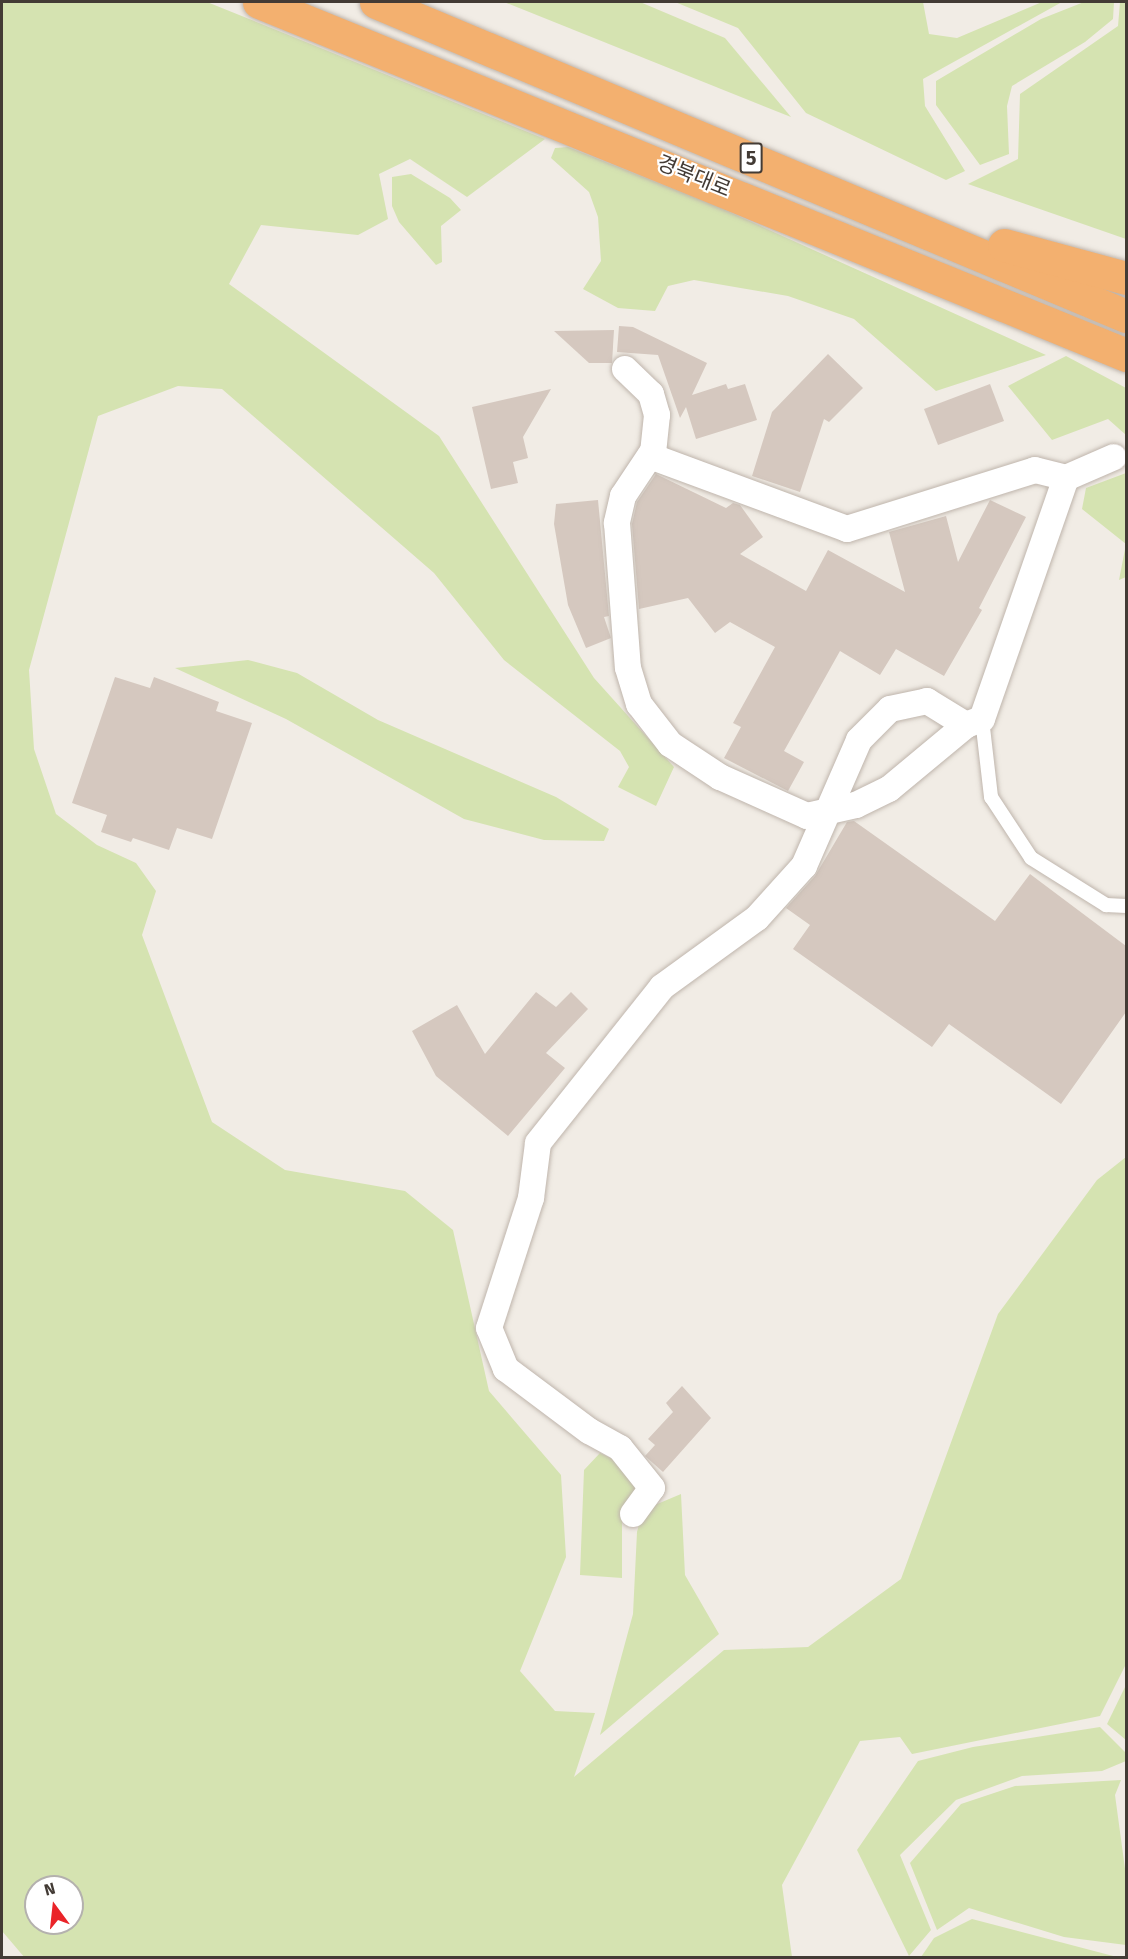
<!DOCTYPE html>
<html>
<head>
<meta charset="utf-8">
<style>
  body { margin:0 }
  #map { position:relative; width:1128px; height:1959px; overflow:hidden; background:#f1ece5; font-family:"Fira Sans","Noto Sans KR",sans-serif }
  div>[style] { position:absolute }
  .green>* { inset:0; background:#d5e3b1 }
  .building>* { inset:0; background:#d5c8bf }
  .roads { filter:drop-shadow(0 0 2px #bfb5ac) drop-shadow(0 0 2px #bfb5ac) }
  .lane>* { height:14px; margin:-7px; padding:0 7px; transform-origin:7px; border-radius:7px; background:#fff }
  .street>* { height:26px; margin:-13px; padding:0 13px; transform-origin:13px; border-radius:13px; background:#fff }
  .highway>* { height:33px; margin:-16.5px; padding:0 16.5px; transform-origin:16.5px; border-radius:16.5px; background:#f3b06f }
  span { translate:-50% -50%; white-space:nowrap; text-align:center; line-height:1.15; -webkit-text-stroke:4.5px #fff; paint-order:stroke }
  .shield-label span { padding:2px 4px; background:#fff; border:2px solid; border-radius:4px; -webkit-text-stroke-width:0 }
  .shield-label { font-size:20px; color:#433b35; font-weight:700 }
  .street-label { font-size:21px; color:#433b35 }
  .frame { position:absolute; inset:0; border:3px solid #433b35; pointer-events:none }
  .north { position:absolute; left:24px; top:1875px; width:60px; height:60px; box-sizing:border-box; background:#fff; border:2px solid #b4b1ae; border-radius:50%; rotate:345deg; font-size:16px; font-weight:700; line-height:24px; text-align:center; color:#433b35 }
  .north::after { content:''; display:block; margin:auto; width:21px; height:27px; background:#ea2429; clip-path:polygon(50% 0,100% 100%,50% 72%,0 100%) }
</style>
</head>
<body>
<div id="map">
  <div class="green">
    <i style="clip-path:polygon(evenodd,2px 2px,207px 2px,545px 139px,467px 197px,410px 159px,379px 174px,388px 219px,358px 235px,261px 225px,229px 284px,439px 436px,594px 678px,674px 767px,656px 806px,618px 787px,629px 767px,620px 751px,504px 660px,434px 573px,222px 389px,178px 386px,98px 416px,29px 670px,34px 749px,56px 814px,97px 845px,136px 863px,156px 891px,142px 935px,212px 1122px,285px 1170px,405px 1191px,453px 1230px,489px 1391px,561px 1475px,566px 1557px,520px 1671px,555px 1711px,595px 1713px,574px 1777px,724px 1650px,808px 1647px,901px 1579px,998px 1314px,1097px 1180px,1126px 1157px,1126px 1664px,1100px 1716px,912px 1754px,900px 1737px,860px 1741px,782px 1885px,792px 1957px,25px 1958px,2px 1931px,2px 2px,36px 1887px,72px 1887px,72px 1923px,36px 1923px,36px 1887px)"></i>
    <i style="clip-path:polygon(504px 2px,640px 2px,725px 38px,791px 117px)"></i>
    <i style="clip-path:polygon(675px 2px,923px 2px,929px 34px,957px 38px,1042px 2px,1062px 2px,923px 79px,925px 106px,965px 171px,946px 180px,806px 113px,738px 28px)"></i>
    <i style="clip-path:polygon(1084px 2px,1114px 2px,1113px 19px,1085px 42px,1012px 86px,1007px 106px,1009px 154px,980px 165px,936px 105px,936px 81px,1041px 19px)"></i>
    <i style="clip-path:polygon(1120px 2px,1126px 2px,1126px 239px,968px 184px,1018px 159px,1020px 94px,1118px 26px)"></i>
    <i style="clip-path:polygon(568px 147px,714px 205px,1046px 355px,936px 391px,854px 319px,788px 296px,694px 280px,668px 286px,655px 311px,618px 308px,583px 289px,601px 261px,598px 217px,589px 192px,551px 158px,555px 148px)"></i>
    <i style="clip-path:polygon(411px 174px,450px 198px,461px 210px,441px 226px,442px 262px,436px 265px,399px 222px,392px 206px,392px 177px)"></i>
    <i style="clip-path:polygon(1066px 356px,1126px 388px,1126px 435px,1108px 419px,1052px 440px,1008px 386px)"></i>
    <i style="clip-path:polygon(1126px 473px,1126px 577px,1119px 580px,1126px 544px,1082px 509px,1086px 488px)"></i>
    <i style="clip-path:polygon(248px 660px,297px 673px,378px 720px,556px 797px,609px 829px,604px 841px,544px 840px,464px 819px,286px 719px,175px 668px)"></i>
    <i style="clip-path:polygon(600px 1453px,625px 1465px,638px 1491px,622px 1520px,622px 1578px,580px 1575px,584px 1470px)"></i>
    <i style="clip-path:polygon(681px 1494px,685px 1575px,719px 1634px,600px 1735px,633px 1614px,637px 1532px,643px 1510px)"></i>
    <i style="clip-path:polygon(1126px 1685px,1126px 1740px,1107px 1724px)"></i>
    <i style="clip-path:polygon(1100px 1727px,1126px 1753px,1126px 1761px,1102px 1771px,1022px 1776px,956px 1800px,900px 1855px,931px 1930px,909px 1956px,857px 1850px,918px 1761px,973px 1747px)"></i>
    <i style="clip-path:polygon(1121px 1780px,1115px 1795px,1126px 1876px,1126px 1945px,1064px 1937px,969px 1908px,937px 1930px,910px 1863px,961px 1804px,1015px 1786px)"></i>
    <i style="clip-path:polygon(972px 1919px,1117px 1957px,921px 1957px,934px 1938px)"></i>
  </div>
  <div class="building">
    <i style="clip-path:polygon(619px 326px,633px 327px,707px 363px,692px 395px,726px 384px,728px 389px,745px 384px,757px 420px,696px 439px,686px 407px,680px 418px,658px 355px,617px 352px)"></i>
    <i style="clip-path:polygon(614px 330px,612px 363px,589px 363px,554px 331px)"></i>
    <i style="clip-path:polygon(828px 354px,863px 388px,829px 422px,824px 419px,800px 492px,752px 476px,772px 412px)"></i>
    <i style="clip-path:polygon(990px 384px,1004px 421px,938px 445px,924px 409px)"></i>
    <i style="clip-path:polygon(551px 389px,523px 437px,528px 458px,513px 462px,518px 483px,491px 489px,472px 407px)"></i>
    <i style="clip-path:polygon(656px 474px,726px 508px,733px 503px,740px 505px,763px 537px,740px 554px,806px 591px,828px 550px,905px 592px,889px 532px,946px 516px,958px 562px,990px 500px,1026px 517px,979px 608px,982px 610px,944px 676px,896px 649px,880px 675px,840px 651px,784px 751px,804px 762px,788px 791px,724px 758px,741px 727px,733px 723px,775px 647px,730px 622px,715px 633px,688px 598px,639px 609px,632px 524px,637px 502px)"></i>
    <i style="clip-path:polygon(598px 500px,609px 616px,604px 617px,611px 638px,586px 648px,568px 605px,554px 524px,556px 504px)"></i>
    <i style="clip-path:polygon(115px 677px,150px 688px,154px 677px,219px 702px,216px 711px,252px 723px,212px 839px,177px 828px,169px 850px,133px 838px,131px 842px,101px 832px,107px 815px,72px 803px)"></i>
    <i style="clip-path:polygon(854px 821px,995px 921px,1030px 874px,1126px 946px,1126px 1012px,1061px 1104px,949px 1024px,932px 1047px,793px 949px,810px 925px,786px 908px,815px 876px,847px 822px)"></i>
    <i style="clip-path:polygon(536px 992px,556px 1007px,571px 992px,588px 1009px,546px 1053px,565px 1068px,508px 1136px,436px 1076px,412px 1031px,457px 1005px,485px 1054px)"></i>
    <i style="clip-path:polygon(682px 1386px,711px 1418px,663px 1472px,645px 1456px,655px 1445px,648px 1439px,673px 1412px,666px 1403px)"></i>
  </div>
  <div class="roads">
    <div class="lane">
      <i style="left:982px;top:719px;width:79px;rotate:83.4deg"></i>
      <i style="left:991px;top:797px;width:73px;rotate:56.7deg"></i>
      <i style="left:1031px;top:858px;width:89px;rotate:32.1deg"></i>
      <i style="left:1106px;top:905px;width:20px;rotate:3deg"></i>
    </div>
    <div class="street">
      <i style="left:625px;top:369px;width:36px;rotate:44deg"></i>
      <i style="left:651px;top:394px;width:22px;rotate:74deg"></i>
      <i style="left:657px;top:415px;width:36px;rotate:96deg"></i>
      <i style="left:653px;top:451px;width:54px;rotate:123.7deg"></i>
      <i style="left:623px;top:496px;width:28px;rotate:103deg"></i>
      <i style="left:617px;top:523px;width:145px;rotate:85.7deg"></i>
      <i style="left:628px;top:668px;width:38px;rotate:73deg"></i>
      <i style="left:639px;top:704px;width:51px;rotate:52.2deg"></i>
      <i style="left:670px;top:744px;width:60px;rotate:33.4deg"></i>
      <i style="left:720px;top:777px;width:95px;rotate:24.1deg"></i>
      <i style="left:807px;top:816px;width:50px;rotate:-12.7deg"></i>
      <i style="left:856px;top:805px;width:37px;rotate:-26deg"></i>
      <i style="left:889px;top:789px;width:100px;rotate:-39.7deg"></i>
      <i style="left:650px;top:456px;width:210px;rotate:20.3deg"></i>
      <i style="left:847px;top:529px;width:197px;rotate:-17.4deg"></i>
      <i style="left:1035px;top:470px;width:32px;rotate:14deg"></i>
      <i style="left:633px;top:1514px;width:32px;rotate:-54deg"></i>
      <i style="left:652px;top:1488px;width:51px;rotate:-128.7deg"></i>
      <i style="left:620px;top:1448px;width:35px;rotate:-151deg"></i>
      <i style="left:589px;top:1431px;width:104px;rotate:-143.2deg"></i>
      <i style="left:506px;top:1369px;width:44px;rotate:-112.5deg"></i>
      <i style="left:489px;top:1328px;width:137px;rotate:-72.1deg"></i>
      <i style="left:531px;top:1198px;width:55px;rotate:-82.7deg"></i>
      <i style="left:538px;top:1143px;width:199px;rotate:-51.5deg"></i>
      <i style="left:662px;top:987px;width:117px;rotate:-36deg"></i>
      <i style="left:757px;top:918px;width:70px;rotate:-47.9deg"></i>
      <i style="left:804px;top:866px;width:137px;rotate:-66.4deg"></i>
      <i style="left:859px;top:740px;width:44px;rotate:-45deg"></i>
      <i style="left:890px;top:709px;width:38px;rotate:-12deg"></i>
      <i style="left:927px;top:701px;width:46px;rotate:31.6deg"></i>
      <i style="left:966px;top:725px;width:17px;rotate:-21deg"></i>
      <i style="left:982px;top:719px;width:255px;rotate:-70.8deg"></i>
      <i style="left:1066px;top:478px;width:52px;rotate:-23.6deg"></i>
    </div>
    <div class="highway">
      <i style="left:259px;top:2px;width:936px;rotate:22.15deg"></i>
      <i style="left:376px;top:2px;width:813px;rotate:22.72deg"></i>
      <i style="left:1004px;top:245px;width:126px;rotate:15.1deg"></i>
    </div>
  </div>
  <div class="shield-label">
    <span style="left:751px;top:158px">5</span>
  </div>
  <div class="street-label">
    <span style="left:694px;top:176px;rotate:22deg">경북대로</span>
  </div>
  <div class="frame"></div>
  <div class="north">N</div>
</div>
</body>
</html>
